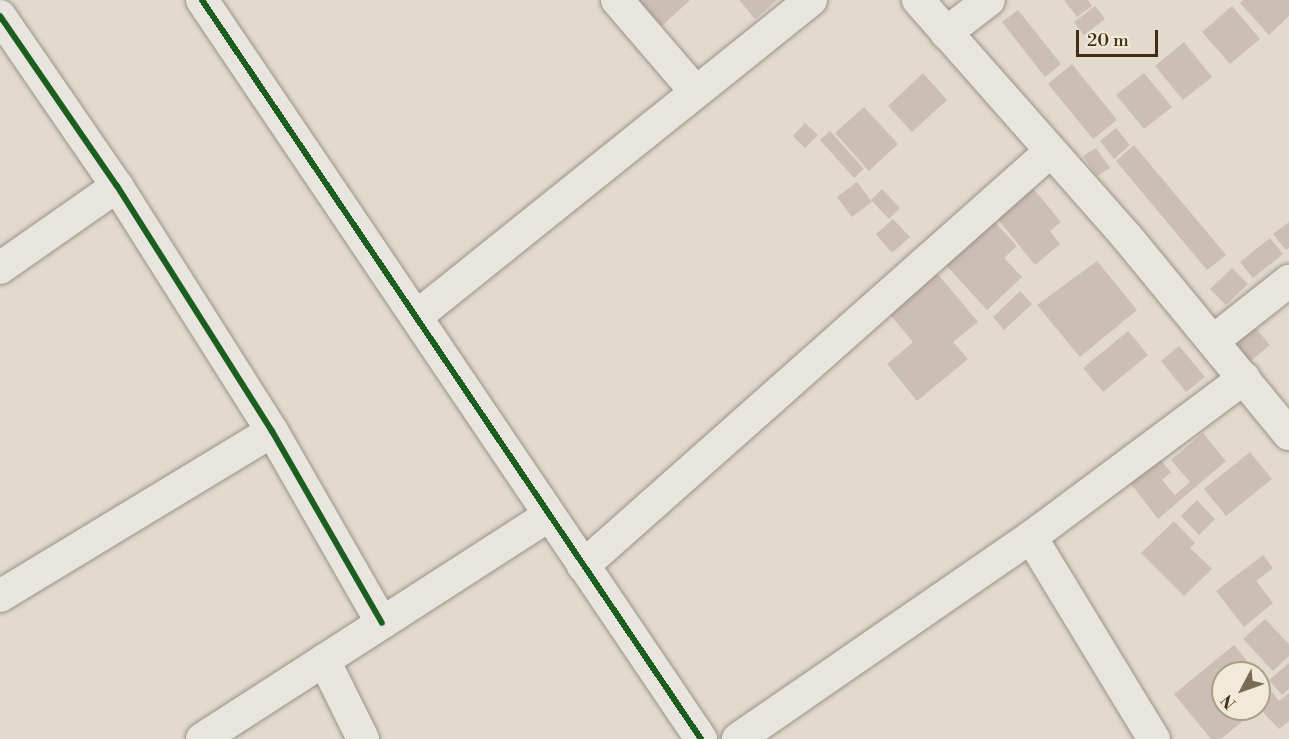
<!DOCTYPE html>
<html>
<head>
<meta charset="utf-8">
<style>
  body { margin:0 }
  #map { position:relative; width:1289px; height:739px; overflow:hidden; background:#e2dacc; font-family:"Libre Bodoni",serif }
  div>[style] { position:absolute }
  .building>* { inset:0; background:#ccbeb4 }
  .roads { filter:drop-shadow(0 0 2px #9a9288) drop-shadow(0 0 2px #9a9288) }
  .minor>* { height:32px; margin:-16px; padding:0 16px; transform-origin:16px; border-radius:16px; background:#e8e5de }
  .cycleway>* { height:6px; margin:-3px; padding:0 3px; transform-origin:3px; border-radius:3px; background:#1b5e20 }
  span { translate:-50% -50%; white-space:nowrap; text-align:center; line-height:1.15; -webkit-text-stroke:5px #f1ead9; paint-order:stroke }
  .north { position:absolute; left:1211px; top:661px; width:60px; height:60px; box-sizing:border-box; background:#f1ead9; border:2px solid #ac9e8b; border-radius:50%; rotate:229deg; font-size:16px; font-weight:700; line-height:24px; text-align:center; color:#442d17 }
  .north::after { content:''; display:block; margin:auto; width:21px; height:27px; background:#7b6a56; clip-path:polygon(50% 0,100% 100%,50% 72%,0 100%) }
  .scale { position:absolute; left:1076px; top:30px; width:82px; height:27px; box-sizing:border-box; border:3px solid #442d17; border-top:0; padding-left:8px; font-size:18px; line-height:21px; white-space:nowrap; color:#442d17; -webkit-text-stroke:4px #f1ead9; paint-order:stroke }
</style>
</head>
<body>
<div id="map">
  <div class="building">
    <i style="clip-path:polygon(638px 0,690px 0,662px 26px)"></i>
    <i style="clip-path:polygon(739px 0,777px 0,755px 19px)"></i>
    <i style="clip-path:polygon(1064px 0,1088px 0,1092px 6px,1077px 17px)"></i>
    <i style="clip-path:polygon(1243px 0,1289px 0,1289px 16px,1269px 35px,1240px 3px)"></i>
    <i style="clip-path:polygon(1095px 6px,1105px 19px,1084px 35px,1074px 22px)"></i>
    <i style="clip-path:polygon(1232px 6px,1260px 39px,1230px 64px,1202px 32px)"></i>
    <i style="clip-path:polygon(1018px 10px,1061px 64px,1045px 77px,1002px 22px)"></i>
    <i style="clip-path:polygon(1184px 42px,1212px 77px,1183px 100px,1155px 66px)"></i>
    <i style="clip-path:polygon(1072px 64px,1117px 120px,1093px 139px,1048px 84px)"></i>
    <i style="clip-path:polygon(923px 73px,947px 100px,912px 132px,888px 106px)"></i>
    <i style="clip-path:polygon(1144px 73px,1172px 107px,1144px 129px,1116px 95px)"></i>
    <i style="clip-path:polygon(864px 107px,898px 144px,869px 171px,835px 133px)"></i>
    <i style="clip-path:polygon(805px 123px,818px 135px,805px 148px,793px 136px)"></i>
    <i style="clip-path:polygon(1116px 128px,1130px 145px,1114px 159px,1100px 141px)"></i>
    <i style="clip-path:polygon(830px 131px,864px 169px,854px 178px,820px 140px)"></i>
    <i style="clip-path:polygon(1134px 145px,1226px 255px,1207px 270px,1116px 161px)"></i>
    <i style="clip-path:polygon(1096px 148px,1110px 168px,1097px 176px,1083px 156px)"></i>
    <i style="clip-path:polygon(857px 182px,872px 202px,852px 217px,837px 197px)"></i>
    <i style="clip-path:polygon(1032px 187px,1061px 222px,1050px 231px,1060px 244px,1035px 265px,996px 217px)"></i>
    <i style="clip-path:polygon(882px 189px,900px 208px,889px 219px,871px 200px)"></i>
    <i style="clip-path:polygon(893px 219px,910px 237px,892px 253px,876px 234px)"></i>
    <i style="clip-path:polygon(992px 219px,1017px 246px,1004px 258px,1022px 277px,987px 310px,944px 263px)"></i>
    <i style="clip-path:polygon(1289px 222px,1289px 248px,1286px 250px,1273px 234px)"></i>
    <i style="clip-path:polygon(1270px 238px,1283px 254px,1253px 278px,1240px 262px)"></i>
    <i style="clip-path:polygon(1097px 261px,1137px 310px,1080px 357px,1037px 305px)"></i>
    <i style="clip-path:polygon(1232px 268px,1248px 284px,1226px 305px,1210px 289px)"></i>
    <i style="clip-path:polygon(936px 272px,978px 322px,953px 342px,968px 359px,917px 401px,887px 364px,913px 342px,888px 312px)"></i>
    <i style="clip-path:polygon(1020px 291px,1032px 304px,1004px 330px,993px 317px)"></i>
    <i style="clip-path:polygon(1248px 319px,1270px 345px,1247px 364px,1226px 338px)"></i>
    <i style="clip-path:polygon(1128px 331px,1148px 355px,1103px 392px,1083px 368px)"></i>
    <i style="clip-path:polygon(1179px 346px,1205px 377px,1186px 392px,1161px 361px)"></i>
    <i style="clip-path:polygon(1203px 433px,1226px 461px,1158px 519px,1128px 480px,1157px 456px,1171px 472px,1162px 480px,1175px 495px,1190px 482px,1171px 460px)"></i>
    <i style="clip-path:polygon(1250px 452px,1272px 479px,1226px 516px,1204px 489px)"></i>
    <i style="clip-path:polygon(1197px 500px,1215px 519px,1199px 535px,1181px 516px)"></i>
    <i style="clip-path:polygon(1174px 521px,1195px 543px,1190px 548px,1212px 569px,1184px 596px,1141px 553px)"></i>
    <i style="clip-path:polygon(1263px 555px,1273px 568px,1256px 581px,1273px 603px,1244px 627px,1216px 591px)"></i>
    <i style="clip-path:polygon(1265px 619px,1289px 644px,1289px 656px,1273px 671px,1243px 639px)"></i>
    <i style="clip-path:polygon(1234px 645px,1257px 673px,1223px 673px,1223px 709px,1257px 709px,1221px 739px,1211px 739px,1174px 694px)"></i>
    <i style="clip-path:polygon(1289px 663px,1289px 689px,1282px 695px,1269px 680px)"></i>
    <i style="clip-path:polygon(1259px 676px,1279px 701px,1289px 693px,1289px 721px,1279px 729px,1259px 708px)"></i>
  </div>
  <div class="roads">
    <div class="minor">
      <i style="left:202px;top:0;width:892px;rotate:55.97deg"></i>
      <i style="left:617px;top:0;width:120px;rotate:49.4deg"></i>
      <i style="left:918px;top:0;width:316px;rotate:48.6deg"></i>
      <i style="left:1127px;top:237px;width:255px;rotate:50.6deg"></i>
      <i style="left:0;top:16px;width:206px;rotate:55.5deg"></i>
      <i style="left:117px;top:186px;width:290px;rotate:57.7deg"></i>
      <i style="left:272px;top:431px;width:221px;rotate:60.2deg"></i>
      <i style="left:946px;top:33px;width:54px;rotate:-37.5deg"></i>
      <i style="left:0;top:268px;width:143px;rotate:-35deg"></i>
      <i style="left:417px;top:316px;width:505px;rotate:-38.73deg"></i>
      <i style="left:1213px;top:341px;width:97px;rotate:-38.3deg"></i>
      <i style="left:1031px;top:537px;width:237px;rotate:58.7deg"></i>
      <i style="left:583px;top:566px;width:625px;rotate:-41.57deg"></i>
      <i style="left:0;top:596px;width:318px;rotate:-31.2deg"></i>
      <i style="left:324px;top:660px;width:88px;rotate:63.7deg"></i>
      <i style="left:202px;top:739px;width:412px;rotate:-32.8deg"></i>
      <i style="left:738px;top:739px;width:356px;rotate:-34.6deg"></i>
      <i style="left:1031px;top:537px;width:266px;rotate:-36.7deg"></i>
    </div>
  </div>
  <div class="cycleway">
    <i style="left:202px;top:0;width:892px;rotate:55.97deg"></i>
    <i style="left:0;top:16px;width:206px;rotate:55.5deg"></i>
    <i style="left:117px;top:186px;width:290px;rotate:57.7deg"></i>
    <i style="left:272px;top:431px;width:221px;rotate:60.2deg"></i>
  </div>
  <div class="north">N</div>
  <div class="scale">20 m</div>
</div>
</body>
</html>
